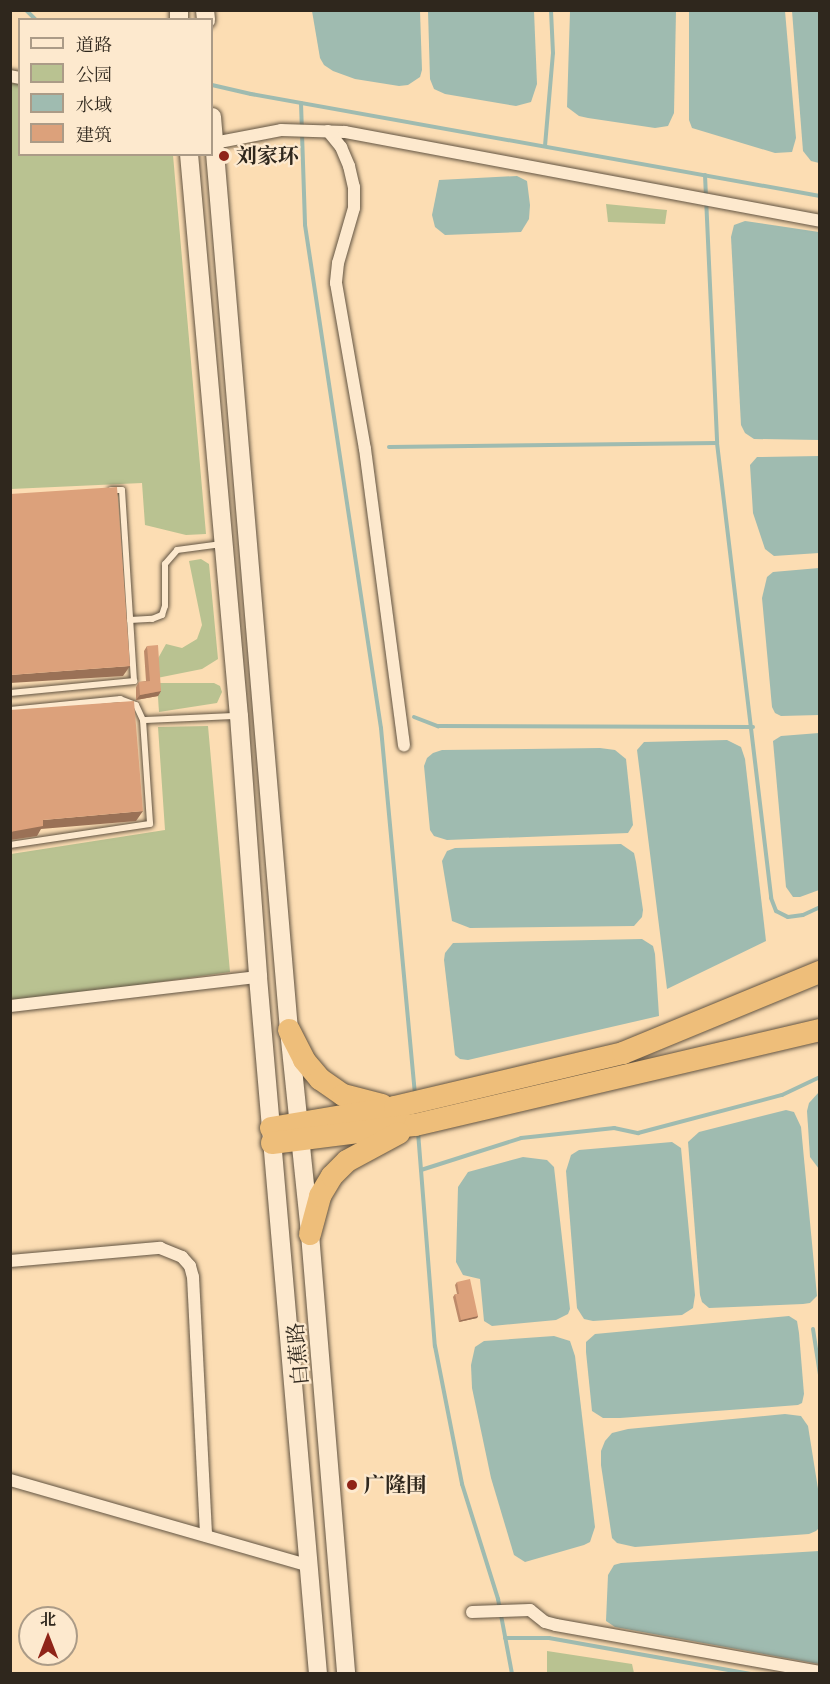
<!DOCTYPE html>
<html>
<head>
<meta charset="utf-8">
<style>
  body { margin:0 }
  #map { position:relative; width:830px; height:1684px; overflow:hidden; background:#fcddb3; font-family:"IM FELL French Canon","Noto Serif SC",serif }
  div>[style] { position:absolute }
  .green>* { inset:0; background:#b9c291 }
  .water>* { inset:0; background:#9fbbb0 }
  .stream>* { height:4px; margin:-2px; padding:0 2px; transform-origin:2px; border-radius:2px; background:#9fbbb0 }
  .roads { filter:drop-shadow(0 0 2px #625442) drop-shadow(0 0 2px #625442) }
  .service>* { height:6px; margin:-3px; padding:0 3px; transform-origin:3px; border-radius:3px; background:#fde9ce }
  .minor>* { height:12px; margin:-6px; padding:0 6px; transform-origin:6px; border-radius:6px; background:#fde9ce }
  .secondary>* { height:18px; margin:-9px; padding:0 9px; transform-origin:9px; border-radius:9px; background:#fde9ce }
  .motorway>* { height:22px; margin:-11px; padding:0 11px; transform-origin:11px; border-radius:11px; background:#eebe7a }
  .wall>* { inset:0; background:#bd8a6a }
  .shaded-wall>* { inset:0; background:#9a7156 }
  .building>* { inset:0; background:#dca17b }
  .dots>* { width:16px; height:16px; translate:-50% -50%; box-sizing:border-box; border:3px solid #fde9ce; border-radius:50% }
  span { translate:-50% -50%; white-space:nowrap; text-align:center; line-height:1.15; -webkit-text-stroke:4.5px #fde9ce; paint-order:stroke }
  .poi-label { font-size:21px; color:#2f271d; font-weight:700 }
  .left { translate:0 -50%; text-align:left }
  .street-label { font-size:21px; color:#2f271d }
  .frame { position:absolute; inset:0; border:12px solid #2f271d; pointer-events:none }
  .legend { position:absolute; left:18px; top:18px; width:195px; height:138px; box-sizing:border-box; background:#fde9ce; border:2px solid #ab9b87; margin:0; padding:8px 10px; list-style:none; font-size:18px; color:#2f271d }
  .legend li { display:flex; align-items:center; gap:12px; height:30px }
  .legend b { width:30px; border:2px solid #ab9b87 }
  .north { position:absolute; left:18px; top:1606px; width:60px; height:60px; box-sizing:border-box; background:#fde9ce; border:2px solid #ab9b87; border-radius:50%; rotate:0deg; font-size:16px; font-weight:700; line-height:24px; text-align:center; color:#2f271d }
  .north::after { content:''; display:block; margin:auto; width:21px; height:27px; background:#8f2418; clip-path:polygon(50% 0,100% 100%,50% 72%,0 100%) }
</style>
</head>
<body>
<div id="map">
  <div class="green">
    <i style="clip-path:polygon(10px 83px,19px 84px,20px 154px,173px 155px,206px 534px,186px 535px,145px 525px,142px 483px,11px 489px)"></i>
    <i style="clip-path:polygon(606px 204px,667px 210px,665px 224px,608px 222px)"></i>
    <i style="clip-path:polygon(201px 559px,209px 564px,218px 659px,202px 669px,157px 678px,156px 662px,166px 644px,182px 648px,197px 639px,202px 625px,189px 561px)"></i>
    <i style="clip-path:polygon(157px 683px,214px 683px,220px 686px,222px 692px,217px 703px,159px 712px)"></i>
    <i style="clip-path:polygon(208px 726px,230px 972px,11px 1003px,11px 854px,165px 830px,158px 727px)"></i>
    <i style="clip-path:polygon(547px 1651px,632px 1664px,634px 1673px,547px 1673px)"></i>
  </div>
  <div class="water">
    <i style="clip-path:polygon(312px 11px,420px 11px,422px 70px,420px 77px,408px 85px,399px 86px,355px 79px,333px 71px,324px 65px,320px 58px)"></i>
    <i style="clip-path:polygon(428px 11px,534px 11px,537px 84px,531px 102px,516px 106px,445px 94px,434px 89px,430px 79px)"></i>
    <i style="clip-path:polygon(570px 11px,676px 11px,674px 113px,668px 126px,655px 128px,588px 118px,579px 116px,567px 107px)"></i>
    <i style="clip-path:polygon(689px 11px,785px 11px,796px 138px,792px 152px,775px 153px,692px 128px,689px 120px)"></i>
    <i style="clip-path:polygon(792px 11px,819px 11px,819px 163px,811px 161px,803px 151px)"></i>
    <i style="clip-path:polygon(517px 176px,527px 181px,530px 205px,529px 219px,521px 232px,445px 235px,435px 227px,432px 215px,439px 180px)"></i>
    <i style="clip-path:polygon(745px 221px,819px 232px,819px 440px,754px 439px,745px 433px,741px 425px,731px 237px,734px 225px)"></i>
    <i style="clip-path:polygon(819px 456px,819px 553px,774px 556px,765px 549px,753px 513px,750px 465px,757px 457px)"></i>
    <i style="clip-path:polygon(819px 568px,819px 715px,781px 716px,775px 713px,772px 707px,762px 598px,767px 577px,773px 572px)"></i>
    <i style="clip-path:polygon(819px 733px,819px 890px,800px 897px,793px 897px,786px 887px,773px 741px,781px 736px)"></i>
    <i style="clip-path:polygon(727px 740px,741px 747px,745px 759px,766px 941px,667px 989px,637px 750px,644px 742px)"></i>
    <i style="clip-path:polygon(600px 748px,615px 750px,626px 759px,633px 825px,628px 833px,447px 840px,434px 836px,430px 830px,424px 766px,427px 758px,433px 753px,442px 750px)"></i>
    <i style="clip-path:polygon(621px 844px,634px 853px,636px 862px,643px 910px,642px 917px,634px 926px,470px 928px,452px 921px,442px 861px,447px 851px,455px 848px)"></i>
    <i style="clip-path:polygon(642px 939px,653px 946px,655px 954px,659px 1016px,468px 1060px,460px 1059px,455px 1055px,444px 960px,445px 953px,453px 943px)"></i>
    <i style="clip-path:polygon(819px 1092px,819px 1169px,810px 1157px,807px 1111px,809px 1103px)"></i>
    <i style="clip-path:polygon(786px 1110px,794px 1112px,801px 1127px,817px 1296px,810px 1303px,803px 1304px,709px 1308px,702px 1302px,700px 1295px,688px 1142px,699px 1132px)"></i>
    <i style="clip-path:polygon(672px 1142px,681px 1148px,695px 1295px,693px 1308px,682px 1315px,593px 1321px,584px 1319px,577px 1308px,566px 1171px,571px 1155px,579px 1150px)"></i>
    <i style="clip-path:polygon(523px 1157px,547px 1160px,554px 1167px,570px 1309px,568px 1314px,556px 1320px,492px 1326px,484px 1321px,480px 1279px,463px 1275px,456px 1262px,458px 1187px,468px 1172px)"></i>
    <i style="clip-path:polygon(789px 1316px,797px 1321px,799px 1333px,804px 1394px,802px 1403px,798px 1405px,620px 1418px,603px 1418px,592px 1411px,586px 1352px,586px 1342px,595px 1334px)"></i>
    <i style="clip-path:polygon(554px 1336px,570px 1341px,575px 1356px,595px 1527px,590px 1542px,584px 1545px,525px 1562px,514px 1555px,491px 1478px,472px 1388px,471px 1365px,475px 1347px,484px 1341px)"></i>
    <i style="clip-path:polygon(785px 1414px,801px 1416px,808px 1426px,819px 1495px,819px 1528px,816px 1531px,809px 1534px,635px 1547px,617px 1543px,612px 1538px,601px 1465px,601px 1451px,605px 1441px,612px 1433px,628px 1429px)"></i>
    <i style="clip-path:polygon(819px 1551px,819px 1664px,615px 1627px,606px 1621px,608px 1575px,614px 1565px,621px 1563px)"></i>
  </div>
  <div class="stream">
    <i style="left:26px;top:10px;width:14px;rotate:45deg"></i>
    <i style="left:212px;top:85px;width:40px;rotate:13deg"></i>
    <i style="left:251px;top:94px;width:578px;rotate:10.16deg"></i>
    <i style="left:301px;top:103px;width:122px;rotate:88.1deg"></i>
    <i style="left:305px;top:225px;width:509px;rotate:81.41deg"></i>
    <i style="left:381px;top:728px;width:369px;rotate:84.7deg"></i>
    <i style="left:545px;top:146px;width:93px;rotate:-85.1deg"></i>
    <i style="left:553px;top:53px;width:43px;rotate:-92.7deg"></i>
    <i style="left:705px;top:175px;width:268px;rotate:87.4deg"></i>
    <i style="left:717px;top:443px;width:458px;rotate:83.2deg"></i>
    <i style="left:771px;top:898px;width:14px;rotate:69deg"></i>
    <i style="left:776px;top:911px;width:13px;rotate:27deg"></i>
    <i style="left:788px;top:917px;width:15px;rotate:-8deg"></i>
    <i style="left:803px;top:915px;width:19px;rotate:-25deg"></i>
    <i style="left:389px;top:447px;width:328px;rotate:-0.7deg"></i>
    <i style="left:414px;top:717px;width:26px;rotate:21deg"></i>
    <i style="left:438px;top:726px;width:315px;rotate:0.2deg"></i>
    <i style="left:418px;top:1132px;width:215px;rotate:85.5deg"></i>
    <i style="left:435px;top:1346px;width:141px;rotate:78.9deg"></i>
    <i style="left:462px;top:1484px;width:121px;rotate:72.6deg"></i>
    <i style="left:498px;top:1599px;width:76px;rotate:79.4deg"></i>
    <i style="left:421px;top:1170px;width:105px;rotate:-17.7deg"></i>
    <i style="left:521px;top:1138px;width:94px;rotate:-6.1deg"></i>
    <i style="left:614px;top:1128px;width:25px;rotate:12deg"></i>
    <i style="left:638px;top:1133px;width:149px;rotate:-14.8deg"></i>
    <i style="left:782px;top:1095px;width:42px;rotate:-25.3deg"></i>
    <i style="left:813px;top:1329px;width:47px;rotate:81.3deg"></i>
    <i style="left:505px;top:1638px;width:44px"></i>
    <i style="left:549px;top:1638px;width:205px;rotate:10.1deg"></i>
  </div>
  <div class="roads">
    <div class="service">
      <i style="left:130px;top:620px;width:22px;rotate:-3deg"></i>
      <i style="left:152px;top:619px;width:11px;rotate:-22deg"></i>
      <i style="left:162px;top:615px;width:9px;rotate:-72deg"></i>
      <i style="left:165px;top:606px;width:42px;rotate:-90deg"></i>
      <i style="left:165px;top:564px;width:18px;rotate:-49deg"></i>
      <i style="left:177px;top:550px;width:45px;rotate:-7.6deg"></i>
      <i style="left:10px;top:693px;width:125px;rotate:-5.5deg"></i>
      <i style="left:134px;top:681px;width:191px;rotate:-93.6deg"></i>
      <i style="left:122px;top:490px;width:11px;rotate:180deg"></i>
      <i style="left:10px;top:710px;width:111px;rotate:-5.7deg"></i>
      <i style="left:120px;top:699px;width:17px;rotate:21deg"></i>
      <i style="left:136px;top:705px;width:17px;rotate:65deg"></i>
      <i style="left:143px;top:720px;width:104px;rotate:86.1deg"></i>
      <i style="left:150px;top:824px;width:142px;rotate:171.5deg"></i>
      <i style="left:143px;top:720px;width:93px;rotate:-2.5deg"></i>
    </div>
    <div class="minor">
      <i style="left:10px;top:76px;width:10px;rotate:11deg"></i>
      <i style="left:328px;top:131px;width:21px;rotate:51deg"></i>
      <i style="left:341px;top:147px;width:21px;rotate:67deg"></i>
      <i style="left:349px;top:166px;width:22px;rotate:77deg"></i>
      <i style="left:354px;top:187px;width:21px;rotate:90deg"></i>
      <i style="left:354px;top:208px;width:57px;rotate:106.2deg"></i>
      <i style="left:338px;top:263px;width:20px;rotate:96deg"></i>
      <i style="left:336px;top:283px;width:169px;rotate:80.1deg"></i>
      <i style="left:365px;top:449px;width:299px;rotate:82.5deg"></i>
      <i style="left:214px;top:143px;width:68px;rotate:-11deg"></i>
      <i style="left:281px;top:130px;width:64px;rotate:1.8deg"></i>
      <i style="left:345px;top:132px;width:483px;rotate:10.6deg"></i>
      <i style="left:10px;top:1006px;width:250px;rotate:-6.7deg"></i>
      <i style="left:10px;top:1261px;width:151px;rotate:-5deg"></i>
      <i style="left:160px;top:1248px;width:24px;rotate:22deg"></i>
      <i style="left:182px;top:1257px;width:12px;rotate:48deg"></i>
      <i style="left:190px;top:1266px;width:11px;rotate:75deg"></i>
      <i style="left:193px;top:1277px;width:259px;rotate:87.1deg"></i>
      <i style="left:10px;top:1480px;width:311px;rotate:16deg"></i>
      <i style="left:472px;top:1612px;width:58px;rotate:-2deg"></i>
      <i style="left:530px;top:1610px;width:19px;rotate:39deg"></i>
      <i style="left:545px;top:1622px;width:11px;rotate:15deg"></i>
      <i style="left:556px;top:1625px;width:268px;rotate:10.1deg"></i>
    </div>
    <div class="secondary">
      <i style="left:179px;top:10px;width:10px;rotate:90deg"></i>
      <i style="left:205px;top:10px;width:10px;rotate:84deg"></i>
      <i style="left:212px;top:117px;width:916px;rotate:85.18deg"></i>
      <i style="left:289px;top:1030px;width:205px;rotate:84.1deg"></i>
      <i style="left:310px;top:1234px;width:441px;rotate:85.3deg"></i>
      <i style="left:189px;top:154px;width:564px;rotate:84.92deg"></i>
      <i style="left:239px;top:716px;width:262px;rotate:85.8deg"></i>
      <i style="left:258px;top:977px;width:700px;rotate:85.08deg"></i>
    </div>
    <div class="motorway">
      <i style="left:289px;top:1030px;width:34px;rotate:63deg"></i>
      <i style="left:304px;top:1060px;width:25px;rotate:50deg"></i>
      <i style="left:320px;top:1079px;width:28px;rotate:35deg"></i>
      <i style="left:343px;top:1095px;width:40px;rotate:14.4deg"></i>
      <i style="left:271px;top:1128px;width:126px;rotate:-9.6deg"></i>
      <i style="left:395px;top:1107px;width:234px;rotate:-13.3deg"></i>
      <i style="left:623px;top:1053px;width:213px;rotate:-22.4deg"></i>
      <i style="left:272px;top:1143px;width:144px;rotate:-7.2deg"></i>
      <i style="left:415px;top:1125px;width:416px;rotate:-13.2deg"></i>
      <i style="left:310px;top:1234px;width:39px;rotate:-75deg"></i>
      <i style="left:320px;top:1196px;width:23px;rotate:-59deg"></i>
      <i style="left:332px;top:1176px;width:21px;rotate:-45deg"></i>
      <i style="left:347px;top:1161px;width:59px;rotate:-28.3deg"></i>
    </div>
  </div>
  <div class="wall">
    <i style="clip-path:polygon(147px 646px,161px 691px,158px 696px,136px 700px,136px 687px,139px 682px,146px 681px,144px 651px)"></i>
    <i style="clip-path:polygon(457px 1282px,478px 1316px,477px 1318px,459px 1322px,453px 1297px,455px 1294px,457px 1294px,455px 1285px)"></i>
  </div>
  <div class="shaded-wall">
    <i style="clip-path:polygon(130px 666px,123px 676px,10px 683px,10px 675px)"></i>
    <i style="clip-path:polygon(161px 691px,158px 696px,136px 700px,140px 695px)"></i>
    <i style="clip-path:polygon(143px 811px,136px 821px,41px 829px,37px 836px,10px 840px,10px 832px,43px 820px)"></i>
    <i style="clip-path:polygon(478px 1316px,477px 1318px,459px 1322px,461px 1320px)"></i>
  </div>
  <div class="building">
    <i style="clip-path:polygon(117px 487px,130px 666px,10px 675px,10px 494px)"></i>
    <i style="clip-path:polygon(158px 645px,161px 691px,140px 695px,139px 682px,150px 681px,147px 646px)"></i>
    <i style="clip-path:polygon(134px 701px,143px 811px,43px 820px,43px 826px,10px 832px,10px 710px)"></i>
    <i style="clip-path:polygon(470px 1279px,478px 1316px,461px 1320px,455px 1294px,459px 1294px,457px 1282px)"></i>
  </div>
  <div class="dots">
    <i style="left:224px;top:156px;background:#8f2418"></i>
    <i style="left:352px;top:1485px;background:#8f2418"></i>
  </div>
  <div class="poi-label">
    <span class="left" style="left:236px;top:156px">刘家环</span>
    <span class="left" style="left:364px;top:1485px">广隆围</span>
  </div>
  <div class="street-label">
    <span style="left:298px;top:1354px;rotate:-95deg">白蕉路</span>
  </div>
  <div class="frame"></div>
  <ul class="legend">
  <li><b style="height:8px;background:#fde9ce"></b>道路</li>
  <li><b style="height:16px;background:#b9c291"></b>公园</li>
  <li><b style="height:16px;background:#9fbbb0"></b>水域</li>
  <li><b style="height:16px;background:#dca17b"></b>建筑</li>
  </ul>
  <div class="north">北</div>
</div>
</body>
</html>
